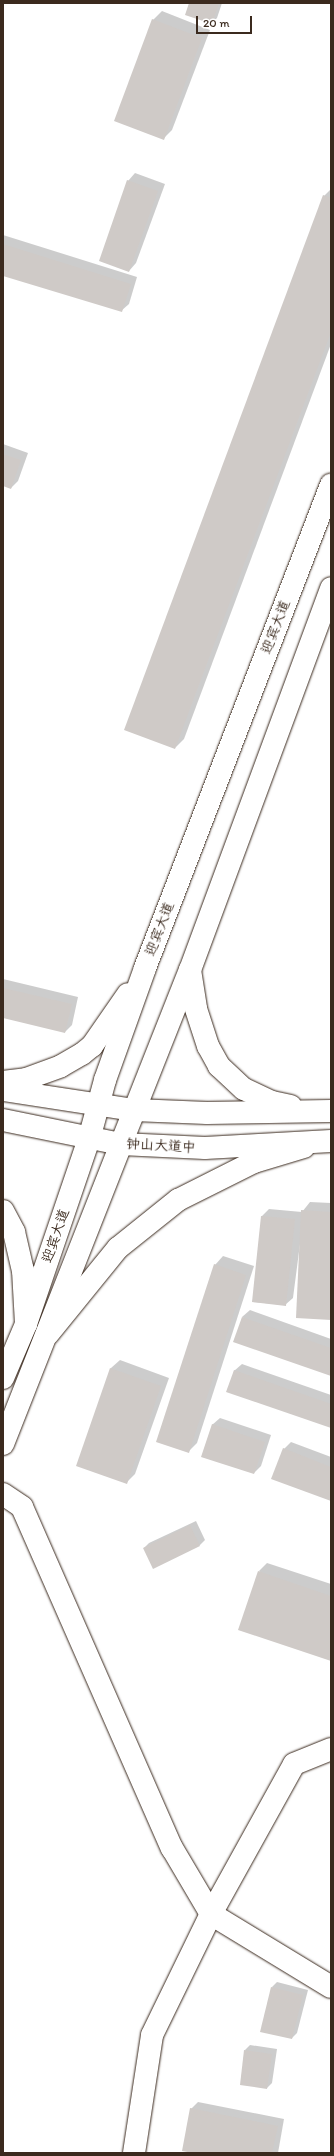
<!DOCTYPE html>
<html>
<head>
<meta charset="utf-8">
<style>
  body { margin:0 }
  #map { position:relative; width:334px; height:2156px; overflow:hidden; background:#fff; font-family:Itim,"LXGW WenKai TC",sans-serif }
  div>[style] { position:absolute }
  .shadow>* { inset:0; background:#0003 }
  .building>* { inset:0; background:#cfcac7 }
  .roads { filter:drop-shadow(0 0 1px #3b2a1e) drop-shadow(0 0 1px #3b2a1e) }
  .minor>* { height:22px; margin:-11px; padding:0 11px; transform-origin:11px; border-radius:11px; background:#fff }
  .major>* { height:22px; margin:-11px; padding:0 11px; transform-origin:11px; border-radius:11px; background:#fff }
  .highway>* { height:22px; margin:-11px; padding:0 11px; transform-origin:11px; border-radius:11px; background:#fff }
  span { translate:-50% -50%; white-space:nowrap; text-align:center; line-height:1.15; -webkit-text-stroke:3px #fff; paint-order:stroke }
  .street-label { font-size:14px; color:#3b2a1e }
  .frame { position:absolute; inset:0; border:4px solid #3b2a1e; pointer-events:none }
  .scale { position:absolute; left:196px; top:16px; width:56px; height:18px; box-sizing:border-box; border:2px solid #3b2a1e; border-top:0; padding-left:5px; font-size:12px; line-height:14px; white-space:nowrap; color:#3b2a1e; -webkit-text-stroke:3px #fff; paint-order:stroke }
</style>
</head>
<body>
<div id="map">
  <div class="shadow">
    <i style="clip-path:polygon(190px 3px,222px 3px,217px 18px,212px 23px)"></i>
    <i style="clip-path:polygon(162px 11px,210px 30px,172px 130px,163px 139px,153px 20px)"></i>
    <i style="clip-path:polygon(135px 173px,165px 184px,136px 263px,129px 271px,128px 181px)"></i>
    <i style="clip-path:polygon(331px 189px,331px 344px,184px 739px,175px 748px,324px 196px)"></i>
    <i style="clip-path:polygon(3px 235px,137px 277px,129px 304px,121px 311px,3px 275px)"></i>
    <i style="clip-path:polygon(3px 444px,28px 453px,18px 481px,11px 488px,3px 485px)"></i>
    <i style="clip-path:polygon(3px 979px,78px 997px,72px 1025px,65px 1032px,3px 1017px)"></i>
    <i style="clip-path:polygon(310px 1202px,331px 1203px,331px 1319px,300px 1244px,293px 1298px,285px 1305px,253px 1302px,262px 1216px,269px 1209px,302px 1212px)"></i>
    <i style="clip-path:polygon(223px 1256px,254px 1266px,197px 1443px,188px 1452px,215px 1265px)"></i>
    <i style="clip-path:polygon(250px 1310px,331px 1339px,331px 1375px,242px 1317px)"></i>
    <i style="clip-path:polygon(120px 1360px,169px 1378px,135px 1474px,126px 1483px,111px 1368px)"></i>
    <i style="clip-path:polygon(242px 1364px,331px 1395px,331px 1427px,234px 1371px)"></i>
    <i style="clip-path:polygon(220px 1418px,271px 1435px,261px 1466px,254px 1473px,212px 1425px)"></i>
    <i style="clip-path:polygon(291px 1442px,331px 1457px,331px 1500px,284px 1449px)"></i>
    <i style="clip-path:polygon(196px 1521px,205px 1540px,200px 1545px,153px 1567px,144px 1548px,149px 1543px)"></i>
    <i style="clip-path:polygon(267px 1563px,331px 1584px,331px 1660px,259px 1571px)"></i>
    <i style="clip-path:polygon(277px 1982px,308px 1990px,297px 2033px,292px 2038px,272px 1987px)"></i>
    <i style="clip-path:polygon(250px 2045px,277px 2049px,272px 2083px,267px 2088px,245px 2050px)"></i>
    <i style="clip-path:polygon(198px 2102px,284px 2119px,278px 2153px,198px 2153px,191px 2109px)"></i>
  </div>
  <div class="building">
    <i style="clip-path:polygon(189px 3px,219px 3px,212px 24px,185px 15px)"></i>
    <i style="clip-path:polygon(152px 19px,202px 38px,164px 140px,114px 121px)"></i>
    <i style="clip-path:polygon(127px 180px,158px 191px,129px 272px,99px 261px)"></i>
    <i style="clip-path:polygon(323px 195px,331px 198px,331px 332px,175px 749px,124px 730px)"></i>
    <i style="clip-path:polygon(3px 244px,131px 284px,122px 312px,3px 276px)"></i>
    <i style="clip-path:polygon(3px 454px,21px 460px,11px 489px,3px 486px)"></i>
    <i style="clip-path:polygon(3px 988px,72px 1004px,65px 1033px,3px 1018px)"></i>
    <i style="clip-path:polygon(301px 1210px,331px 1212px,331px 1320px,296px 1318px)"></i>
    <i style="clip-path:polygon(261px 1216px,295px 1219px,286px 1306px,252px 1302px)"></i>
    <i style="clip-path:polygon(214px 1264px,246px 1275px,189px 1453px,156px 1442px)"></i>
    <i style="clip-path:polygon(242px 1317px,331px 1348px,331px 1376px,233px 1342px)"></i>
    <i style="clip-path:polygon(110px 1368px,161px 1386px,127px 1484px,76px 1466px)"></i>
    <i style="clip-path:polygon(234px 1370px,331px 1404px,331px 1428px,226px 1392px)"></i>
    <i style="clip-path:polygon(212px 1424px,265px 1442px,254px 1474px,201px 1457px)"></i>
    <i style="clip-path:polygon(283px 1448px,331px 1467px,331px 1501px,271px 1479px)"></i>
    <i style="clip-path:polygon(190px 1525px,200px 1546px,153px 1569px,143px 1548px)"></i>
    <i style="clip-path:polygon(258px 1571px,331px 1596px,331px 1661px,238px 1630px)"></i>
    <i style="clip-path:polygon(271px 1987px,303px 1995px,292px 2039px,260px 2032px)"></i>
    <i style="clip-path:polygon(244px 2050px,272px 2054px,267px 2089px,240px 2085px)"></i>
    <i style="clip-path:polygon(190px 2108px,278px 2126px,272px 2153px,193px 2153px,182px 2151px)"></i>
  </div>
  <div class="roads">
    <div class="minor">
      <i style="left:3px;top:1082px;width:23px;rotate:-7deg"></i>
      <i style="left:26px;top:1079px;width:37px;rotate:-20deg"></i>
      <i style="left:61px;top:1066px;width:24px;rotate:-30deg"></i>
      <i style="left:82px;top:1054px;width:13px;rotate:-39deg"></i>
      <i style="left:92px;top:1046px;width:63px;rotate:-55.3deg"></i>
      <i style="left:89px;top:1139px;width:61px;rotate:-74.8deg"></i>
      <i style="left:105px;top:1080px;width:119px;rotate:-70.3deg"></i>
      <i style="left:145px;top:968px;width:518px;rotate:-68.94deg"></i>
      <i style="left:121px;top:1144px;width:187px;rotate:-68.4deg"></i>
      <i style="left:190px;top:970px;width:407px;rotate:-69.7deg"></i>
      <i style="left:3px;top:1494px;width:23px;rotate:34deg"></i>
      <i style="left:22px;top:1507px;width:373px;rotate:66.3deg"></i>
      <i style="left:172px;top:1848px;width:77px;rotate:59.4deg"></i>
      <i style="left:211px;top:1914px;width:140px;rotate:31.3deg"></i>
      <i style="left:134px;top:2153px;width:119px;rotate:-81.3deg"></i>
      <i style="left:152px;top:2035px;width:135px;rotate:-64deg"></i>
      <i style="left:211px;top:1914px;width:171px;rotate:-61deg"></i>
      <i style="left:294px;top:1764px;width:40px;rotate:-22deg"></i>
    </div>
    <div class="major">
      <i style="left:48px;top:1334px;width:111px;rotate:-50.9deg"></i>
      <i style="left:118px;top:1248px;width:77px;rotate:-38.7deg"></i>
      <i style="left:178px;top:1200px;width:85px;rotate:-26.6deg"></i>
      <i style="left:254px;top:1162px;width:52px;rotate:-16.7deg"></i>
      <i style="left:3px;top:1378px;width:59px;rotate:-66.9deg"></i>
      <i style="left:26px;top:1324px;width:195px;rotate:-71.2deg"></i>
      <i style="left:3px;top:1444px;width:322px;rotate:-68.5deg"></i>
    </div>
    <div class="highway">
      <i style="left:190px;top:970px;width:39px;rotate:81deg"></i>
      <i style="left:196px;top:1009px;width:39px;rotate:72deg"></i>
      <i style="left:208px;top:1046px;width:23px;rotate:61deg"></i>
      <i style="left:219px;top:1066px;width:34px;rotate:43deg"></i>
      <i style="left:244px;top:1089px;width:31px;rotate:25deg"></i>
      <i style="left:272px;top:1102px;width:19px;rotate:12deg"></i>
      <i style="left:3px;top:1090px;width:133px;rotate:8.7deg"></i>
      <i style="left:134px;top:1110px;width:73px;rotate:2.4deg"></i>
      <i style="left:207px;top:1113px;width:124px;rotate:-0.9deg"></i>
      <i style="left:3px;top:1120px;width:120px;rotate:11.5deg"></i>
      <i style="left:121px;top:1144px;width:84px;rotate:2.7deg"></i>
      <i style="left:205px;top:1148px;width:126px;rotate:-3.2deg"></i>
      <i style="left:3px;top:1211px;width:24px;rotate:62deg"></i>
      <i style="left:14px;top:1232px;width:39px;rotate:77deg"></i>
      <i style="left:23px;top:1270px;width:54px;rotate:86.8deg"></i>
    </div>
  </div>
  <div class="street-label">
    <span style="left:276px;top:627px;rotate:-69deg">迎宾大道</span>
    <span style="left:160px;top:929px;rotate:-69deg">迎宾大道</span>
    <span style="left:161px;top:1146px;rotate:3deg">钟山大道中</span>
    <span style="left:56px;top:1236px;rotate:-71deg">迎宾大道</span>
  </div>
  <div class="frame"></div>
  <div class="scale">20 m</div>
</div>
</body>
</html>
